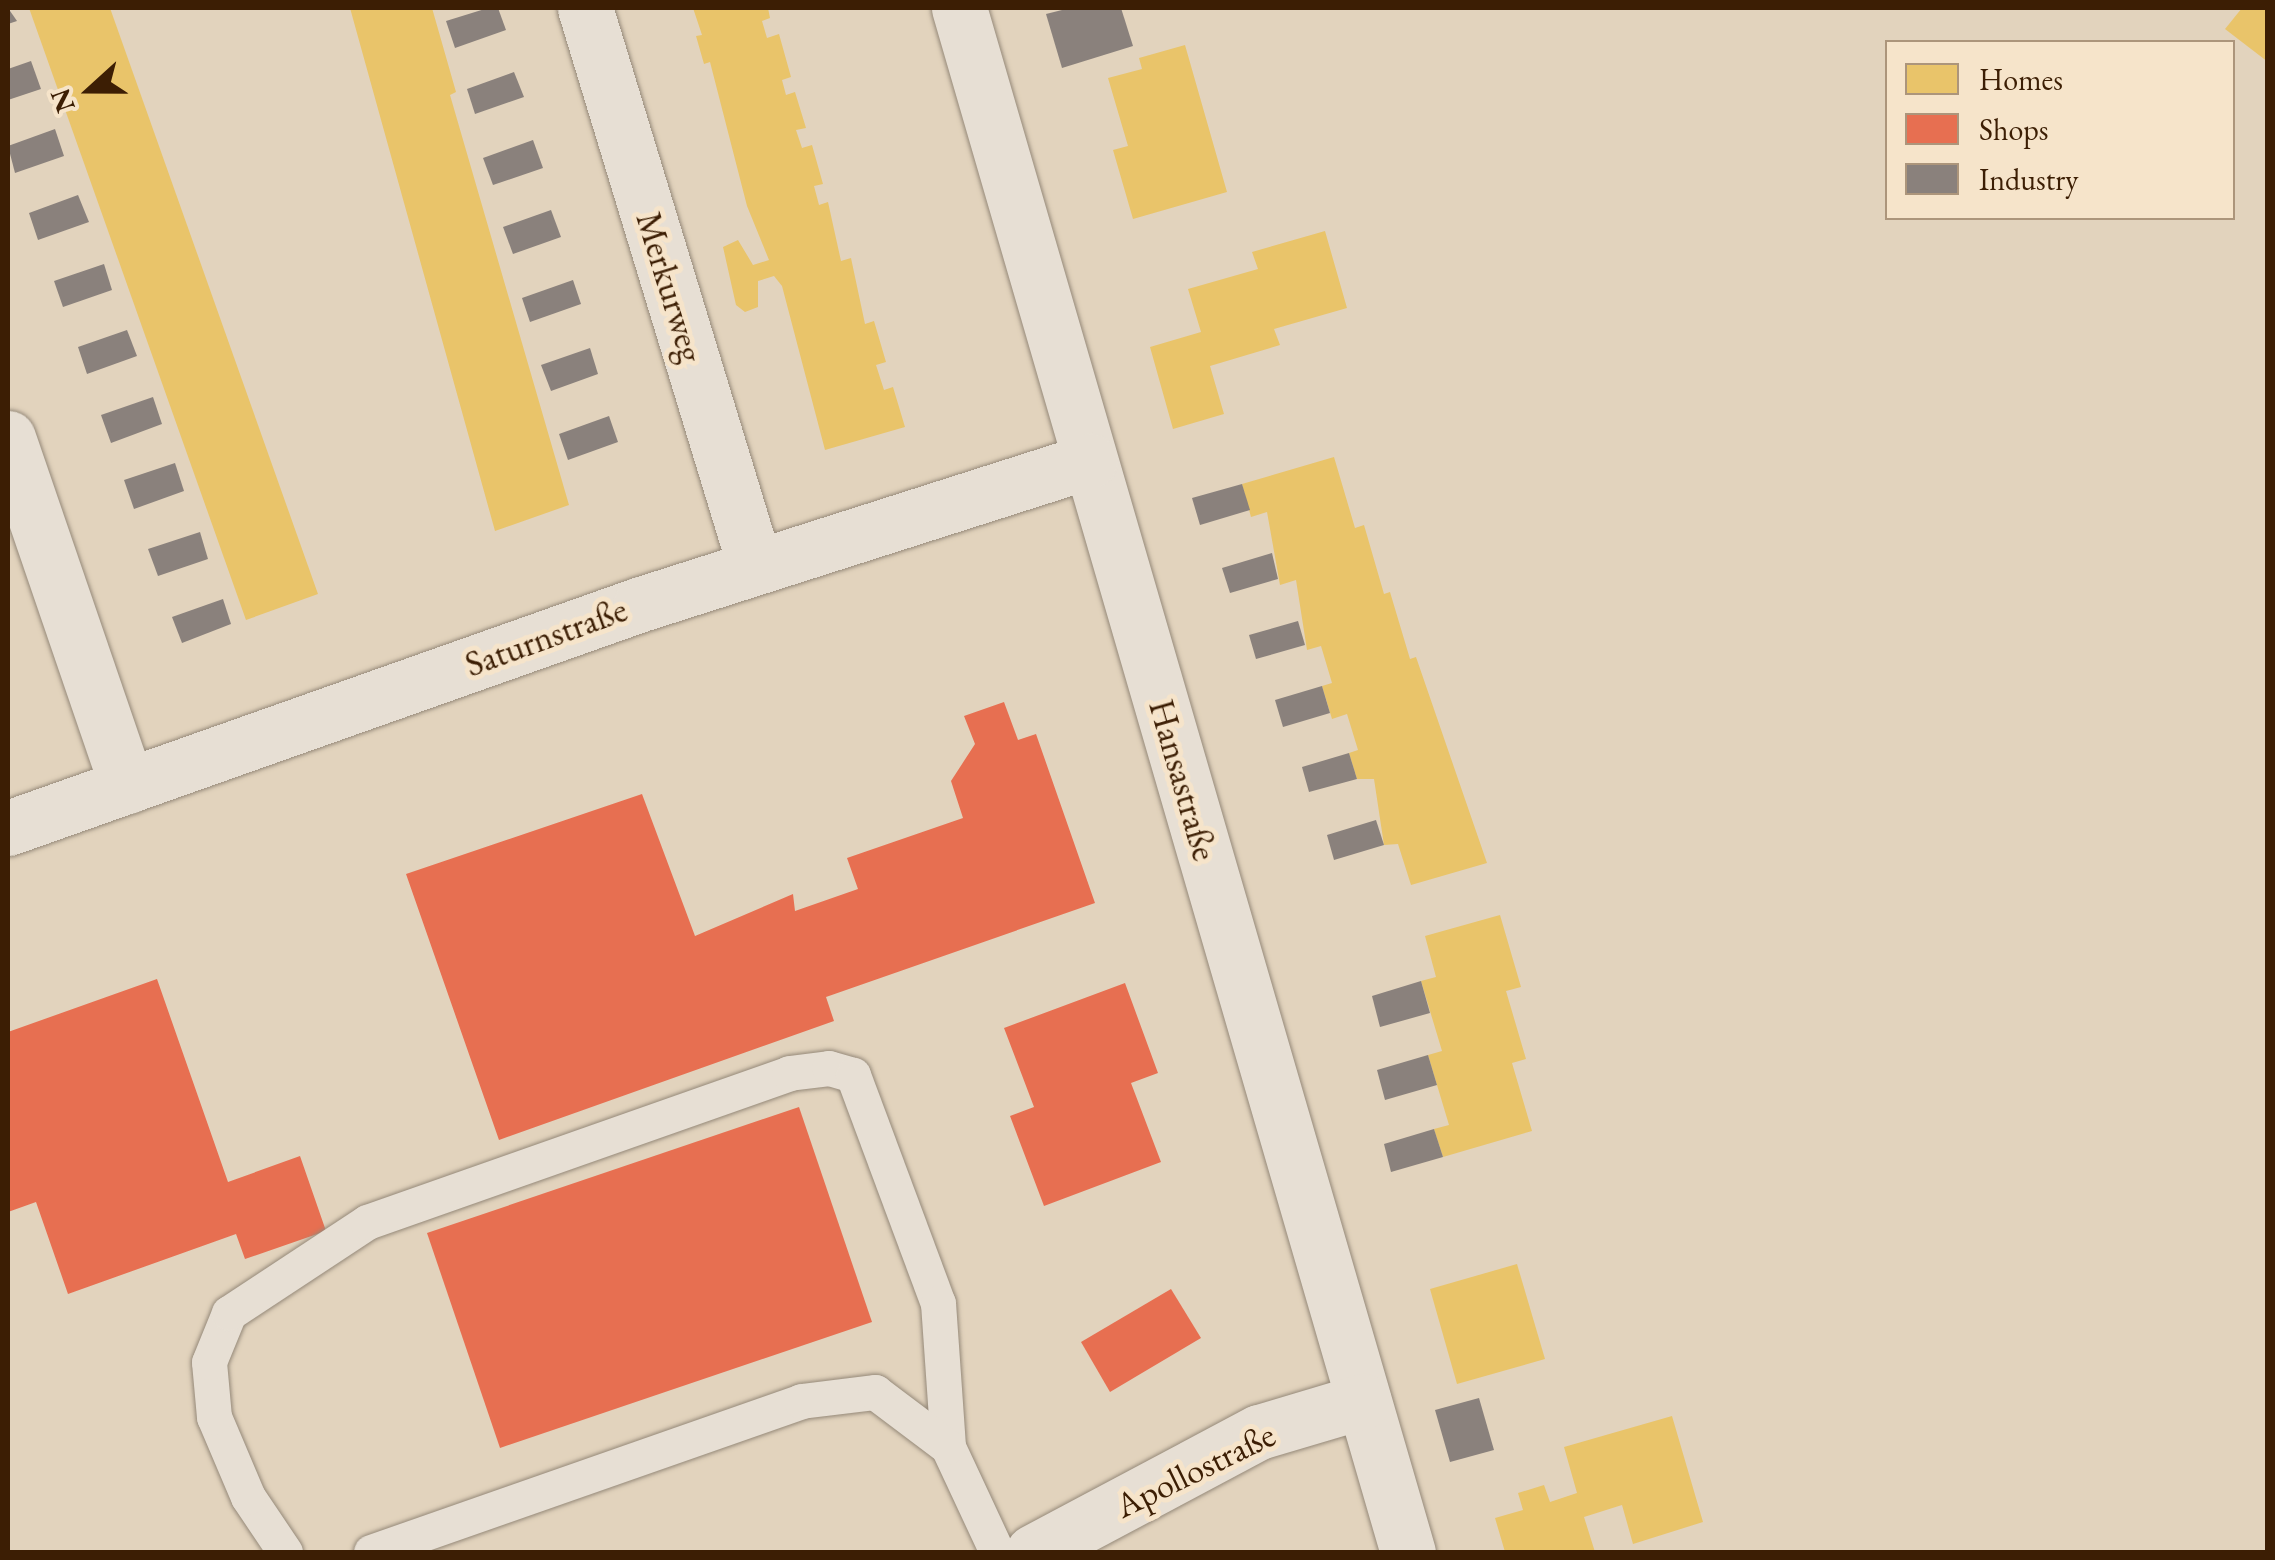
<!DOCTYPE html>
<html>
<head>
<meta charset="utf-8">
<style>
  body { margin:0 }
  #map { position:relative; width:2275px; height:1560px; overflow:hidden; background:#e2d3bd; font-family:"EB Garamond",serif }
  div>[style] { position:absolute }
  .homes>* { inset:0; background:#e9c46a }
  .shops>* { inset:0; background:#e76f51 }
  .industry>* { inset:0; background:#8a817c }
  .roads { filter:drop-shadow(0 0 2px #958979) drop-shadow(0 0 2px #958979) }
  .service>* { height:35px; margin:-17.5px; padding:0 17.5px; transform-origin:17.5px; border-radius:17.5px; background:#e7dfd4 }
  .minor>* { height:55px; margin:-27.5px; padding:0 27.5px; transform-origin:27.5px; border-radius:27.5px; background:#e7dfd4 }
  span { translate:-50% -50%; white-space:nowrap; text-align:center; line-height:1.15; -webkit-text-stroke:10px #f6e4ca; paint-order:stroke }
  .street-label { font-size:35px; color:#3c1e04 }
  .frame { position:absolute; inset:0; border:10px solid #3c1e04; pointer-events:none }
  .legend { position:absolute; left:1885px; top:40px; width:350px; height:180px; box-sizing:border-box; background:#f6e4ca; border:2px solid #ac957b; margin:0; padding:12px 18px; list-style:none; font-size:30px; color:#3c1e04 }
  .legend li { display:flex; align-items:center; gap:20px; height:50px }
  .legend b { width:50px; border:2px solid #ac957b }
  .north { position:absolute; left:40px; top:40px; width:100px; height:100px; -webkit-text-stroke:8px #f6e4ca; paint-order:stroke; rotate:249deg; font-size:28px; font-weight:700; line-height:40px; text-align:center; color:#3c1e04 }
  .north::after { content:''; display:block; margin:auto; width:35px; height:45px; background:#3c1e04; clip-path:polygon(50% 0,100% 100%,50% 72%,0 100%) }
</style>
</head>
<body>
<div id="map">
  <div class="homes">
    <i style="clip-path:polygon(29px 8px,110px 8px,318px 594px,246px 620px)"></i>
    <i style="clip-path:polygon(350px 8px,432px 8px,456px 92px,450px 95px,569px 505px,495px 531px)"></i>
    <i style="clip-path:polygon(693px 8px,768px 8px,770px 18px,762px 21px,767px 38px,779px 34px,791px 77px,782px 80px,786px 95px,795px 92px,806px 128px,796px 130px,802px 148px,812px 145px,823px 184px,814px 186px,819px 205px,828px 202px,841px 261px,851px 258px,865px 324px,874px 321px,886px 362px,876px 365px,884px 390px,893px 387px,905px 427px,825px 450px,782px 286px,774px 276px,758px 281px,758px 307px,745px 312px,736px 305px,723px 247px,738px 240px,753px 265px,769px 260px,747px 206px,710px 62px,704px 64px,696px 36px,702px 35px)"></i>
    <i style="clip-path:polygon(2242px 8px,2268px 8px,2268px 62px,2225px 29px)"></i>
    <i style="clip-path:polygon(1185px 45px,1227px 192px,1133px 219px,1113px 150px,1128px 146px,1108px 78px,1142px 69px,1139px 58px)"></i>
    <i style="clip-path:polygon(1325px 231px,1347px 308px,1274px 329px,1280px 345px,1210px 366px,1224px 414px,1173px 429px,1150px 347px,1201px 332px,1188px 289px,1258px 269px,1252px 252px)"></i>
    <i style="clip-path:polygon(1334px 457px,1355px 528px,1364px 525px,1384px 594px,1390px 592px,1410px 659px,1416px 657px,1487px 863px,1411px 885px,1398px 844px,1384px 845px,1374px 779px,1357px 779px,1349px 753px,1358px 750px,1347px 714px,1332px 719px,1322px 686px,1332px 683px,1321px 646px,1307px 650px,1296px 580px,1280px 585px,1267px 512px,1251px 517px,1242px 484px)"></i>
    <i style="clip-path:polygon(1500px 915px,1521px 987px,1506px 991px,1526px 1059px,1512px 1063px,1532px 1131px,1443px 1157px,1434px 1129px,1449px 1125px,1428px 1055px,1442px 1051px,1421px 981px,1436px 977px,1425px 936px)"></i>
    <i style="clip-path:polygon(1517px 1264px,1545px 1359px,1457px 1384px,1430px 1289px)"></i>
    <i style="clip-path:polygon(1672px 1416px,1703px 1522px,1633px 1544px,1622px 1505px,1584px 1517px,1595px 1552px,1505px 1552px,1495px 1518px,1523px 1510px,1518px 1493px,1544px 1485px,1550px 1502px,1577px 1493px,1564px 1447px)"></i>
  </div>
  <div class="shops">
    <i style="clip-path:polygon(1004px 702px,1018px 740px,1036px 734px,1095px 903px,826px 997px,834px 1021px,499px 1140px,406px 874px,642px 794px,695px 936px,793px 894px,795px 911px,858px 889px,847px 858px,963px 818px,951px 781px,975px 744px,964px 716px)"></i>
    <i style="clip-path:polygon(157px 979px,228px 1182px,300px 1156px,326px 1231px,245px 1259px,236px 1234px,68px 1294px,36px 1202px,8px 1212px,8px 1032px)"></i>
    <i style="clip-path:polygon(1125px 983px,1158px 1073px,1131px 1083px,1161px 1162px,1044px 1206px,1010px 1116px,1034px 1107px,1004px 1028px)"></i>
    <i style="clip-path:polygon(799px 1107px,872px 1322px,500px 1448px,427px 1233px)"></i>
    <i style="clip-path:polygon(1171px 1289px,1201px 1338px,1110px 1392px,1081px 1342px)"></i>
  </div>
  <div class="industry">
    <i style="clip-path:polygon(8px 8px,17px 21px,8px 24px)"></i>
    <i style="clip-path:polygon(488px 8px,498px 8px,506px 30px,455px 48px,446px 21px)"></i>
    <i style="clip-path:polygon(1070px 8px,1121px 8px,1133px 46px,1062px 68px,1046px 14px)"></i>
    <i style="clip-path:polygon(31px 61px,41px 89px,8px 100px,8px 69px)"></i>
    <i style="clip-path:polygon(514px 72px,524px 97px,475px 114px,467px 89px)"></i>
    <i style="clip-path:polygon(55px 129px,64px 156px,15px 173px,8px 146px)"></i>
    <i style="clip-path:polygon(533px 140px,543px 168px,493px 185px,483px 158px)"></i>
    <i style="clip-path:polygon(78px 195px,89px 222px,38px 240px,29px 213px)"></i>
    <i style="clip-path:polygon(551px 210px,561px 237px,513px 254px,503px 227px)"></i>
    <i style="clip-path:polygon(104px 264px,112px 290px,63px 307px,54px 281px)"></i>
    <i style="clip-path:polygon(573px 280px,581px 304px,530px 322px,522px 298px)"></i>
    <i style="clip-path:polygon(127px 330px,137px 356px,87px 374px,78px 347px)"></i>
    <i style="clip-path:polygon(590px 348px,598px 374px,551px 391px,541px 365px)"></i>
    <i style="clip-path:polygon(153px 397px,162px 424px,111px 443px,101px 415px)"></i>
    <i style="clip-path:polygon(609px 416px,618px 442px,568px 460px,559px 434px)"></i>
    <i style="clip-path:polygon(175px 463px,184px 491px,134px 509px,124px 480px)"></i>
    <i style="clip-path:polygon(1242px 484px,1250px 510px,1200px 525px,1192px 498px)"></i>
    <i style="clip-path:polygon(200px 532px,208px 559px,158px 576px,148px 549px)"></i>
    <i style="clip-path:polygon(1272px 553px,1278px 579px,1230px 593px,1222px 568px)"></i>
    <i style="clip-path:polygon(223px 599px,231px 624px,182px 643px,172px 617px)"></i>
    <i style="clip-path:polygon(1298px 621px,1305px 645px,1256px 659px,1249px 635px)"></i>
    <i style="clip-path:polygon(1322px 686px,1330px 713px,1283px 727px,1275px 700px)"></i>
    <i style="clip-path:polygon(1349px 753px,1357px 779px,1309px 792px,1302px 767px)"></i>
    <i style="clip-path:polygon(1376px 820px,1384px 845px,1334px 860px,1327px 835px)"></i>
    <i style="clip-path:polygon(1421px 981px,1430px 1013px,1380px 1027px,1372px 996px)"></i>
    <i style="clip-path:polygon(1428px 1055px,1437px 1085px,1385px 1100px,1377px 1070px)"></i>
    <i style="clip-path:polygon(1434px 1129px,1443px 1157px,1391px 1172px,1384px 1144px)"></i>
    <i style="clip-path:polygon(1479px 1398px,1494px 1450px,1450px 1462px,1435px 1410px)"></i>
  </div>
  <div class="roads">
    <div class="service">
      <i style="left:285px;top:1552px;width:66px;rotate:-123.9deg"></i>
      <i style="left:248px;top:1497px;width:87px;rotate:-113deg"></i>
      <i style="left:214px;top:1417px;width:55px;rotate:-95.2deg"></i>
      <i style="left:209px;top:1362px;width:53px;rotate:-67.8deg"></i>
      <i style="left:229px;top:1313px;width:165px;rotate:-33.4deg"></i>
      <i style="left:367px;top:1222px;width:448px;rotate:-19.4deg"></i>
      <i style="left:789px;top:1073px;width:40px;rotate:-7.1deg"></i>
      <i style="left:829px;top:1068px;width:25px;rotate:16deg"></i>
      <i style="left:853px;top:1075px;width:243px;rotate:69.6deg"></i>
      <i style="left:938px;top:1303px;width:144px;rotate:86deg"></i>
      <i style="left:948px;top:1447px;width:116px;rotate:65deg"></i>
      <i style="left:371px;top:1552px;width:456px;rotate:-19.3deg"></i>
      <i style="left:801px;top:1401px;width:75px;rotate:-6.9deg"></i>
      <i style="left:875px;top:1392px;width:91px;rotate:37deg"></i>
    </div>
    <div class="minor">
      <i style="left:585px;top:8px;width:583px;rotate:73.06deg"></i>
      <i style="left:959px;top:8px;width:1608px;rotate:73.79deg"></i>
      <i style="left:8px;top:438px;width:368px;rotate:71.1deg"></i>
      <i style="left:8px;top:828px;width:671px;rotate:-19.49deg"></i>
      <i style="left:641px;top:604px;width:471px;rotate:-17.7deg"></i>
      <i style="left:1033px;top:1552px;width:256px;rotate:-28deg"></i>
      <i style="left:1259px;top:1432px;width:109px;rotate:-16.6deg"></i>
    </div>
  </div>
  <div class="street-label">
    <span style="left:670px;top:287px;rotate:73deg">Merkurweg</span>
    <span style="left:546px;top:637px;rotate:-20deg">Saturnstraße</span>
    <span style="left:1183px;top:780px;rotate:74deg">Hansastraße</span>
    <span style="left:1195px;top:1470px;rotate:-26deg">Apollostraße</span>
  </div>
  <div class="frame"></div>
  <ul class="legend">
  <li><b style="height:28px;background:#e9c46a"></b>Homes</li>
  <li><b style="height:28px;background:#e76f51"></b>Shops</li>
  <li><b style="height:28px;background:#8a817c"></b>Industry</li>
  </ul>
  <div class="north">N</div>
</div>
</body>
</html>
